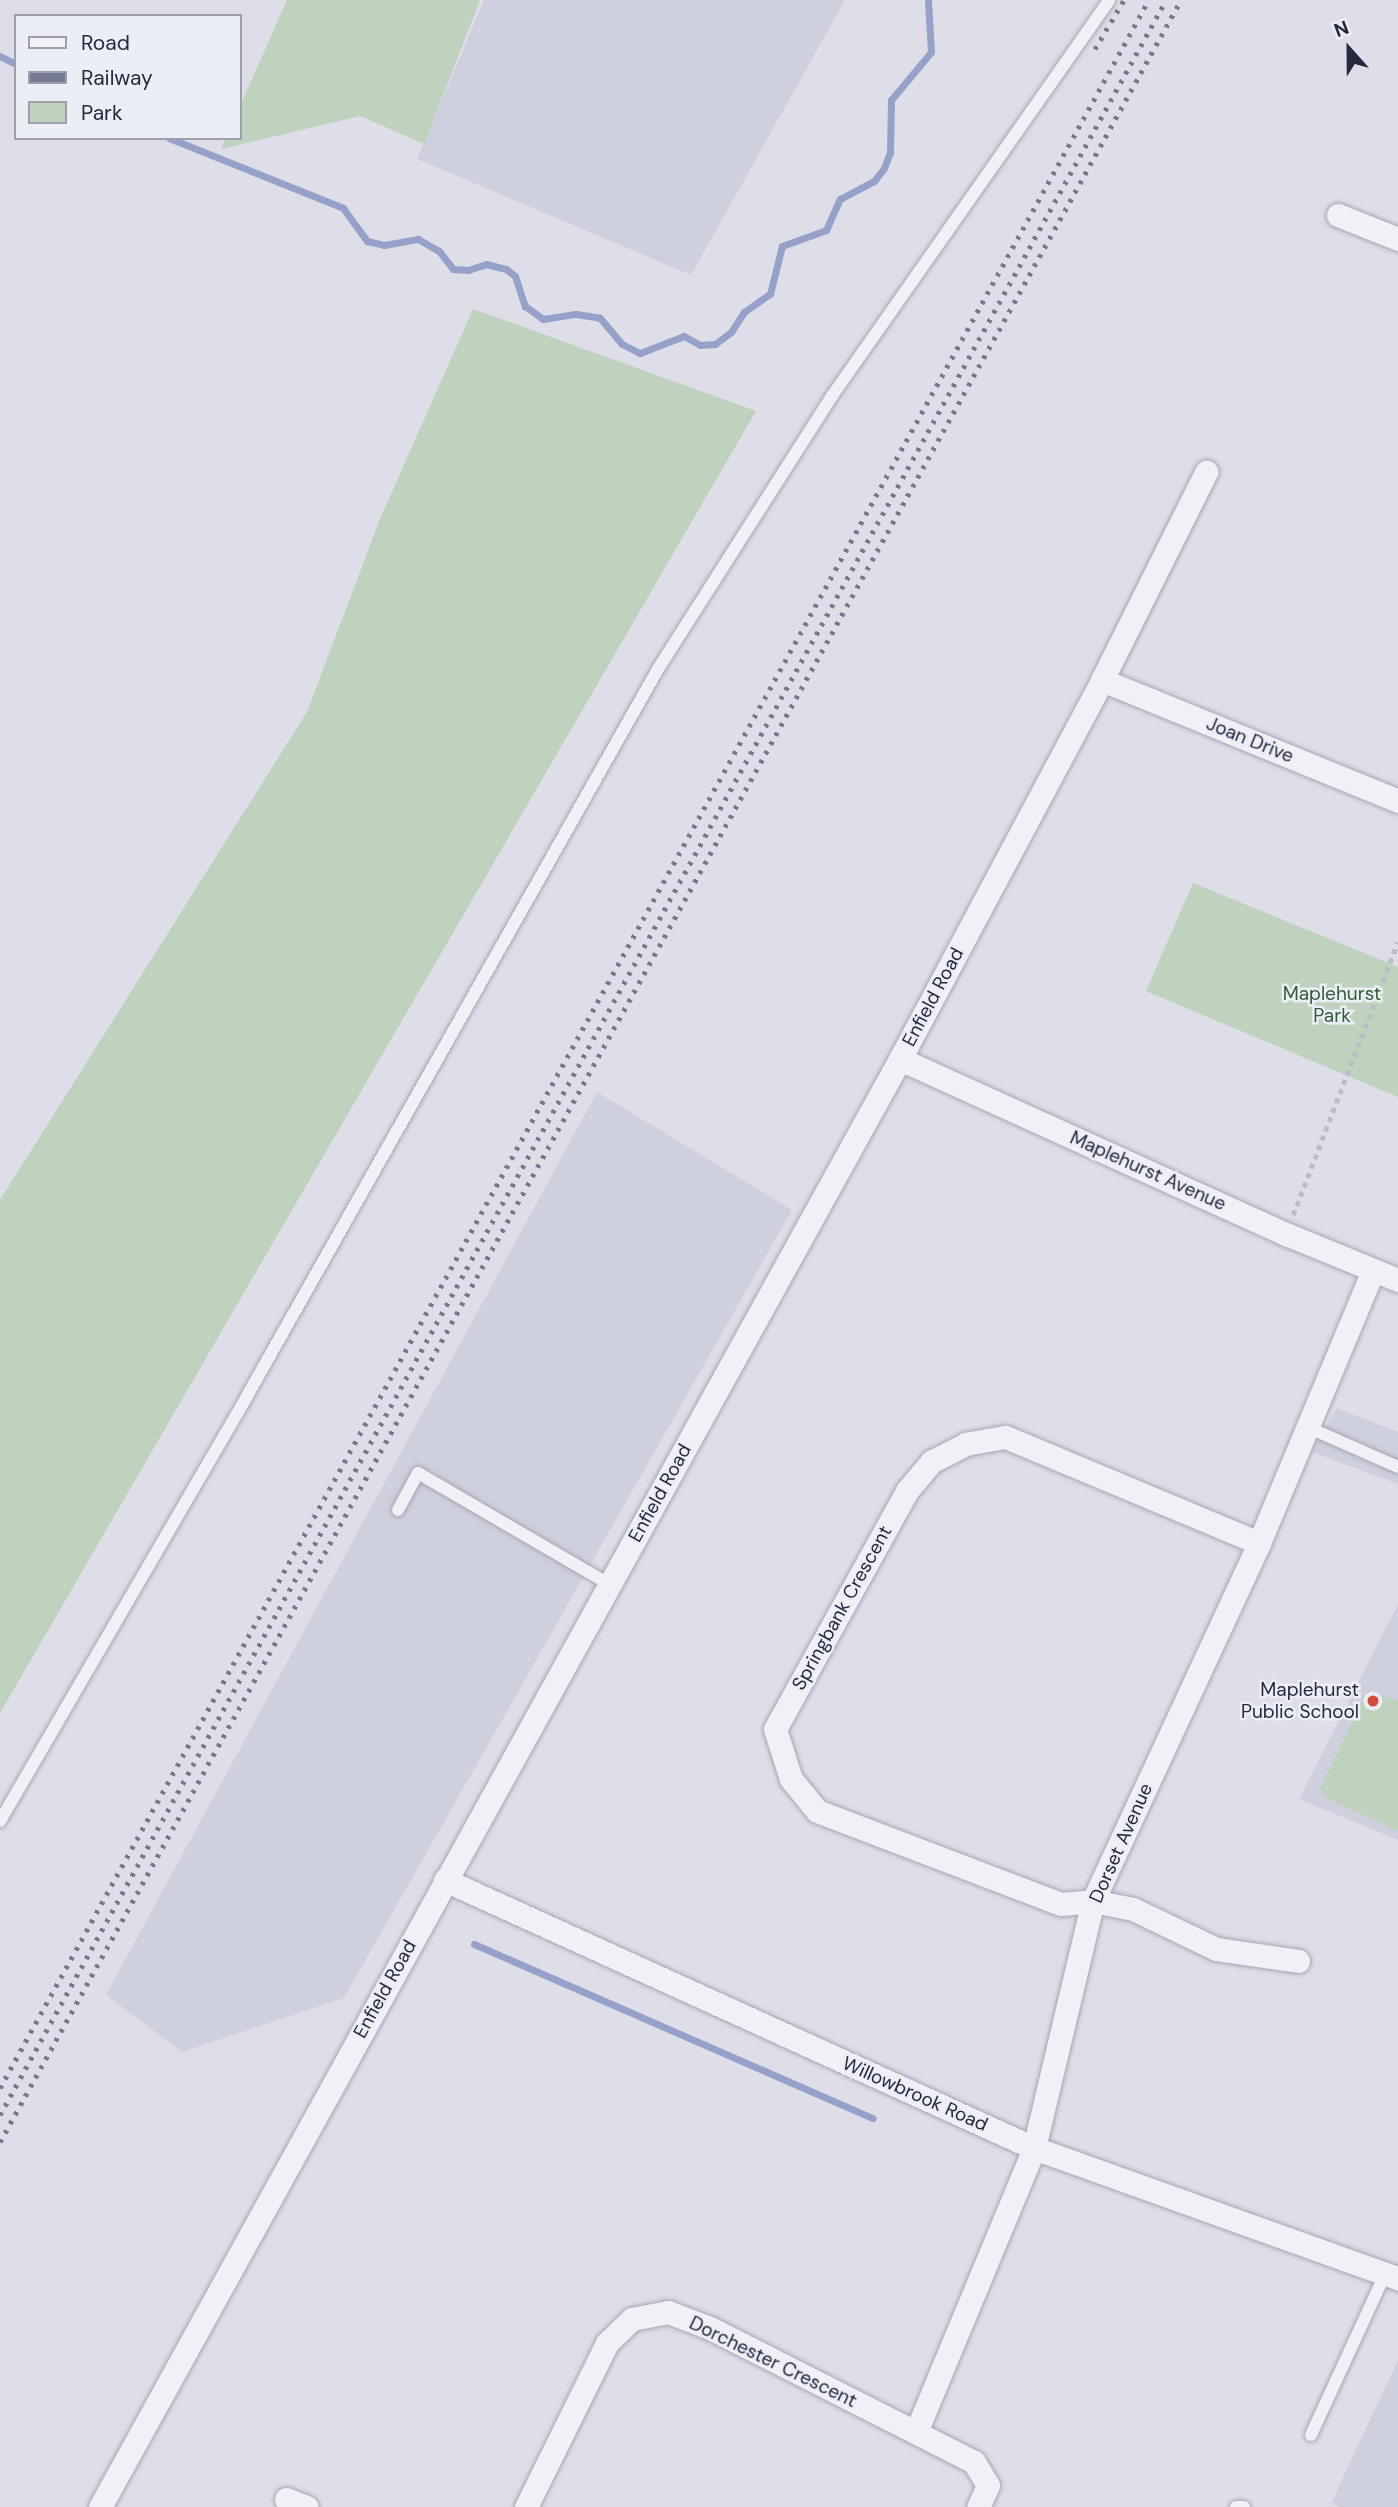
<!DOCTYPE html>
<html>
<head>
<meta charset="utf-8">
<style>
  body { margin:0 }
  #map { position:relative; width:1398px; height:2507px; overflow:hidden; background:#dddee8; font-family:"DM Sans",sans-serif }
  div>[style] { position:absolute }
  .built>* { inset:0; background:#cfd0dd }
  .green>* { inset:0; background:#bed2be }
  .stream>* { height:7px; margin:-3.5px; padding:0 3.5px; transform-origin:3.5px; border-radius:3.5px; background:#96a1ca }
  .path>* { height:4.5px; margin-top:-2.25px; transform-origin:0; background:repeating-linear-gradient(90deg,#bbbcc6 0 5px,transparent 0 10px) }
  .roads { filter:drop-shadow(0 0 2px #a6a7b5) drop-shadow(0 0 2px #a6a7b5) }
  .service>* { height:12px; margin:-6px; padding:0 6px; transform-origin:6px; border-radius:6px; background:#f0f0f6 }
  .minor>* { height:23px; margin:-11.5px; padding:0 11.5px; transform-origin:11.5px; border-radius:11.5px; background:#f0f0f6 }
  .rail>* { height:5px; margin-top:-2.5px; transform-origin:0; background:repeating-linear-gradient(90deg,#767992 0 3.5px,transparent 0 10.5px) }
  .dots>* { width:19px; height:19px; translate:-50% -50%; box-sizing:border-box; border:4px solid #eceef5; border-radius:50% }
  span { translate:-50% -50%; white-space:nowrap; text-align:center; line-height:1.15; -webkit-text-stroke:5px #eceef5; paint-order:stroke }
  .street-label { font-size:19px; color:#26283f }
  .park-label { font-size:19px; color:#325c36 }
  .poi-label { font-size:19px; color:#26283f }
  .right { translate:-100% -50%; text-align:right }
  .legend { position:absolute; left:14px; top:14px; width:228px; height:126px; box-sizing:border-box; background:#eceef5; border:2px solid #9d9fac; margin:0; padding:9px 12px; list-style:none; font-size:21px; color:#26283f }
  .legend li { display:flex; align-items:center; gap:14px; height:35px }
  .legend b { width:35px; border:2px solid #9d9fac }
  .north { position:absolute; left:1314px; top:14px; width:70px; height:70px; -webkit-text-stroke:5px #eceef5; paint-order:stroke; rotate:339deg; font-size:19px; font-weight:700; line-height:28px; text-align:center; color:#26283f }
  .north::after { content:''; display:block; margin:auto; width:24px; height:32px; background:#26283f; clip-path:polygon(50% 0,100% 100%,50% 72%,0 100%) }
</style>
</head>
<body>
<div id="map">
  <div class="built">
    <i style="clip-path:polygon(484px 0,845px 0,691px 275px,417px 159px)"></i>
    <i style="clip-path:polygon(597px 1092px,792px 1210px,344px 1998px,182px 2052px,106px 1995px)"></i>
    <i style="clip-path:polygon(1337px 1408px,1398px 1432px,1398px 1484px,1312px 1452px)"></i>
    <i style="clip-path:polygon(1398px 1604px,1398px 1840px,1299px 1799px)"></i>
    <i style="clip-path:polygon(1398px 2360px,1398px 2507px,1340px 2507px,1331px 2503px)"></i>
  </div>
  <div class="green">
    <i style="clip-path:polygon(287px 0,480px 0,424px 144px,360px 116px,221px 149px,226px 138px,240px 138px,240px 106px)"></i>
    <i style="clip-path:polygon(473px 309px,756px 411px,0 1713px,0 1200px,307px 712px,380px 519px)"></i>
    <i style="clip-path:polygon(1193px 883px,1398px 967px,1398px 1097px,1146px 991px)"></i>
    <i style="clip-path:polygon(1368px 1691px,1398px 1701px,1398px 1831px,1324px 1797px,1320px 1788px)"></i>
  </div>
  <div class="stream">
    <i style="left:0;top:56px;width:18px;rotate:27deg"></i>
    <i style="left:169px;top:138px;width:188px;rotate:21.9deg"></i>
    <i style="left:343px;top:208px;width:41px;rotate:54deg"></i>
    <i style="left:367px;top:241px;width:17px;rotate:13deg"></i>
    <i style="left:384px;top:245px;width:35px;rotate:-10deg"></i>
    <i style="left:418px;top:239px;width:24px;rotate:30deg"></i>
    <i style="left:439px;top:251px;width:23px;rotate:52deg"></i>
    <i style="left:453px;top:269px;width:15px;rotate:4deg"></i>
    <i style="left:468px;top:270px;width:19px;rotate:-18deg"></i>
    <i style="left:486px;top:264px;width:21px;rotate:14deg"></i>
    <i style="left:506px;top:269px;width:11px;rotate:38deg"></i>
    <i style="left:515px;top:276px;width:32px;rotate:72deg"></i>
    <i style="left:525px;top:306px;width:22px;rotate:36deg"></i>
    <i style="left:543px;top:319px;width:33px;rotate:-9deg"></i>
    <i style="left:576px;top:314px;width:24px;rotate:9deg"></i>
    <i style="left:600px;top:318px;width:34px;rotate:50deg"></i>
    <i style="left:622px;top:344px;width:20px;rotate:27deg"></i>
    <i style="left:640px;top:353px;width:47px;rotate:-21.1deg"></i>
    <i style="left:684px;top:336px;width:18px;rotate:29deg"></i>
    <i style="left:700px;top:345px;width:15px;rotate:-4deg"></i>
    <i style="left:715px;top:344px;width:20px;rotate:-37deg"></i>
    <i style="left:731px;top:332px;width:24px;rotate:-57deg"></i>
    <i style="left:744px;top:312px;width:32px;rotate:-35deg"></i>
    <i style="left:770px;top:294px;width:49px;rotate:-76deg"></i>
    <i style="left:782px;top:246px;width:47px;rotate:-20deg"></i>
    <i style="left:826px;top:230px;width:34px;rotate:-66deg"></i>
    <i style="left:840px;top:199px;width:38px;rotate:-28deg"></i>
    <i style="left:874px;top:181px;width:16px;rotate:-52deg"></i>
    <i style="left:884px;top:168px;width:17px;rotate:-69deg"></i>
    <i style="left:890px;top:152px;width:52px;rotate:-88.9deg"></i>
    <i style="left:891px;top:100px;width:62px;rotate:-50.2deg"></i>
    <i style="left:931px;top:52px;width:52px;rotate:-93.3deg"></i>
    <i style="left:474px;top:1944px;width:435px;rotate:23.6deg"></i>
  </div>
  <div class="path">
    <i style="left:1293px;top:1215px;width:292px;rotate:-69deg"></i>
  </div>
  <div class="roads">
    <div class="service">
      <i style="left:1307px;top:1427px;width:99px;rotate:23.7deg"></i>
      <i style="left:398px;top:1510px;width:42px;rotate:-61.6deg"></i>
      <i style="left:418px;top:1473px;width:221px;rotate:30.2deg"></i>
      <i style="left:0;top:1821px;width:492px;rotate:-59.8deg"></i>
      <i style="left:247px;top:1396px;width:835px;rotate:-60.52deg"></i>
      <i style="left:658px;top:669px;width:324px;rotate:-57.5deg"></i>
      <i style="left:832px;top:396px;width:483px;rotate:-55deg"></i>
      <i style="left:1311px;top:2435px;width:179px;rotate:-65.3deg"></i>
      <i style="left:1236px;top:2507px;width:8px"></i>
    </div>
    <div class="minor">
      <i style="left:1338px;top:215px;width:65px;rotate:21.8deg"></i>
      <i style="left:1102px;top:680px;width:320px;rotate:22.2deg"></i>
      <i style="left:900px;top:1059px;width:424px;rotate:24.4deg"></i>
      <i style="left:1286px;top:1234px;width:121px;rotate:22.3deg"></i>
      <i style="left:1259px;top:1543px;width:275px;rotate:-157.3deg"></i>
      <i style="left:1005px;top:1437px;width:40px;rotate:170deg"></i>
      <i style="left:966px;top:1444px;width:38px;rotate:153deg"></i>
      <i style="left:932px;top:1461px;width:39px;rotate:130deg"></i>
      <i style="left:907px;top:1491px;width:272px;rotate:119deg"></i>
      <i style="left:775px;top:1729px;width:52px;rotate:72.3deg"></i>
      <i style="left:791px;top:1779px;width:41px;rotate:50.9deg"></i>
      <i style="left:817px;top:1811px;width:261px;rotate:20.9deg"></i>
      <i style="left:1061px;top:1904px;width:32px;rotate:-5deg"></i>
      <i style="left:1093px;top:1901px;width:41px;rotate:11.3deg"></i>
      <i style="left:1133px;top:1909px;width:92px;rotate:25.7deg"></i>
      <i style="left:1216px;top:1949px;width:83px;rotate:8.3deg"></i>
      <i style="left:445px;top:1880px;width:647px;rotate:24.47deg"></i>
      <i style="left:1034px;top:2148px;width:387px;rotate:19.7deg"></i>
      <i style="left:916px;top:2432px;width:308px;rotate:-67.4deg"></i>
      <i style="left:1034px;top:2148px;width:254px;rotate:-76.6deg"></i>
      <i style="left:1093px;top:1901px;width:395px;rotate:-65.1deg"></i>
      <i style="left:1259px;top:1543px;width:295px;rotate:-67.3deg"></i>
      <i style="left:286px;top:2499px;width:22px;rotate:21deg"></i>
      <i style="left:100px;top:2507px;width:1654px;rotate:-61.08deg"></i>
      <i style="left:900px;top:1059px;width:429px;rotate:-61.9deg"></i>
      <i style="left:1102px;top:680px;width:233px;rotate:-63.4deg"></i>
      <i style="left:526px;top:2507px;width:183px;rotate:-63.7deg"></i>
      <i style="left:607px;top:2343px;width:35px;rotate:-44deg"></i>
      <i style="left:632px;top:2319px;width:37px;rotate:-11deg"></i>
      <i style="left:668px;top:2312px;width:45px;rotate:20.9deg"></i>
      <i style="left:710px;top:2328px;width:296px;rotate:26.9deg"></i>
      <i style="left:974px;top:2462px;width:27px;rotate:59deg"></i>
      <i style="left:988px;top:2485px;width:24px;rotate:114deg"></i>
    </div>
  </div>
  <div class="rail">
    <i style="left:1095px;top:49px;width:57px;rotate:-59.4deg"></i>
    <i style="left:0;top:2088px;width:2383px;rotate:-61.18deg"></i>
    <i style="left:0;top:2115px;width:2415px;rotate:-61.13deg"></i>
    <i style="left:0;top:2142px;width:2446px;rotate:-61.13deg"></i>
  </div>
  <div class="dots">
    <i style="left:1373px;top:1701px;background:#d54d3a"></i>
  </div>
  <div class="street-label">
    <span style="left:1250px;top:740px;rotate:22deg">Joan Drive</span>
    <span style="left:933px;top:997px;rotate:-62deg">Enfield Road</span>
    <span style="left:1148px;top:1171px;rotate:24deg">Maplehurst Avenue</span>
    <span style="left:660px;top:1493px;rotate:-61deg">Enfield Road</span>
    <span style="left:842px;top:1608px;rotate:-61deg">Springbank Crescent</span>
    <span style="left:1121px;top:1843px;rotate:-66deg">Dorset Avenue</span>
    <span style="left:385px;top:1989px;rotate:-61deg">Enfield Road</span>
    <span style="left:915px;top:2094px;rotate:24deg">Willowbrook Road</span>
    <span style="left:773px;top:2362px;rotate:26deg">Dorchester Crescent</span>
  </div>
  <div class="park-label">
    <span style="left:1332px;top:1005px">Maplehurst<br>Park</span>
  </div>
  <div class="poi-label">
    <span class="right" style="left:1359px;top:1701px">Maplehurst<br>Public School</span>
  </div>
  <ul class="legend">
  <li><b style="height:9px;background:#f0f0f6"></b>Road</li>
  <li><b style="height:9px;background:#767992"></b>Railway</li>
  <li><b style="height:19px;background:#bed2be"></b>Park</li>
  </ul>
  <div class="north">N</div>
</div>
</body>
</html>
